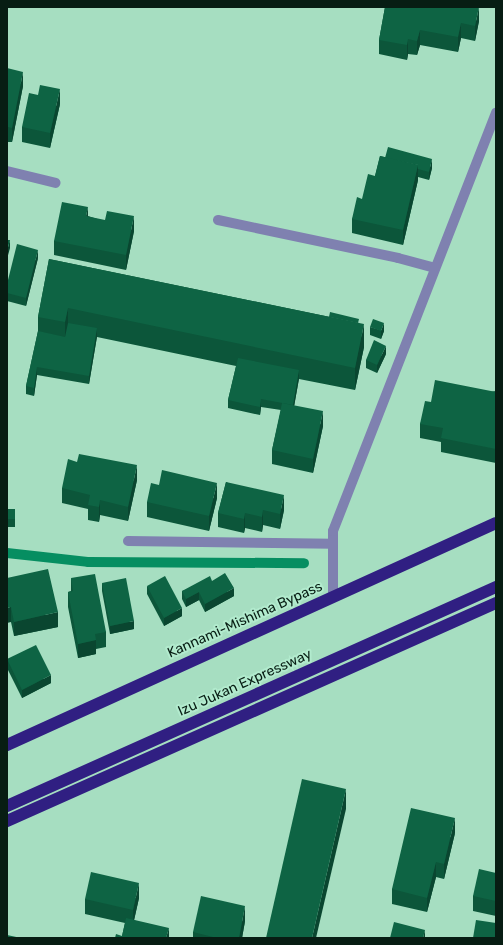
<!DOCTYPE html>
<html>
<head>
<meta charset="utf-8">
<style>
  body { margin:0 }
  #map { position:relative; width:503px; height:945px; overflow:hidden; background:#a6dec1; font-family:Rubik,sans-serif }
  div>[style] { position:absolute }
  .stream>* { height:10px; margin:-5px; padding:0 5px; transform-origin:5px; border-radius:5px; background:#068e61 }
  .lane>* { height:10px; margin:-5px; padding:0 5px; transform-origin:5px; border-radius:5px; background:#7f81b0 }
  .street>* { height:10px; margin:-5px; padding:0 5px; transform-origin:5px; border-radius:5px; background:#7f81b0 }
  .highway>* { height:12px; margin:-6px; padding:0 6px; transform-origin:6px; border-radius:6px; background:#301f82 }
  .wall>* { inset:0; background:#0c563a }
  .shaded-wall>* { inset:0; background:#0a4630 }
  .building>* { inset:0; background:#0e6444 }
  span { translate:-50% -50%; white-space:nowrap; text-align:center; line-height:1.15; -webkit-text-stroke:4px #b2ebce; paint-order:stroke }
  .street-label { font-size:14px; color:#071d13 }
  .frame { position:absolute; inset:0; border:8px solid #071d13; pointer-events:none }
</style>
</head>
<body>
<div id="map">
  <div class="stream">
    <i style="left:7px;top:553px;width:81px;rotate:6.3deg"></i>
    <i style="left:88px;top:562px;width:216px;rotate:0.3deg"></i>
  </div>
  <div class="lane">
    <i style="left:7px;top:171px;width:50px;rotate:13.8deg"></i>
    <i style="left:218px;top:220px;width:184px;rotate:11.9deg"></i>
    <i style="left:398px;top:258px;width:38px;rotate:15deg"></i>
    <i style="left:128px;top:541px;width:205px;rotate:0.8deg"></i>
  </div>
  <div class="street">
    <i style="left:333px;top:597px;width:66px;rotate:-90deg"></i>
    <i style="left:333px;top:531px;width:449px;rotate:-68.7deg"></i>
  </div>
  <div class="highway">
    <i style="left:7px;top:745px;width:537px;rotate:-24.42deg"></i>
    <i style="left:7px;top:806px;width:536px;rotate:-24.13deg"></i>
    <i style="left:7px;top:821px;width:535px;rotate:-24.03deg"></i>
  </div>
  <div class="wall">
    <i style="clip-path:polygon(385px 7px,479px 21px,475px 41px,461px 38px,458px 52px,420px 45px,417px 55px,408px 54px,407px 60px,379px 54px,379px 40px)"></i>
    <i style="clip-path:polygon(7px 68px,23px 86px,12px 142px,8px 142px)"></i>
    <i style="clip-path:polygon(60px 104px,50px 148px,22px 142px,22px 127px)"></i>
    <i style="clip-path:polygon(380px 156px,432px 168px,429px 180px,418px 177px,418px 180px,403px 245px,352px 233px,352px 219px,375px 176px)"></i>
    <i style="clip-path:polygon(88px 216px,134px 231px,126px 270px,54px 255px,54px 241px)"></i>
    <i style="clip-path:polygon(38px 258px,26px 306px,7px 301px,7px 284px)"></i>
    <i style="clip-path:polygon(49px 259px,359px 323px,364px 347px,355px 390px,299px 379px,294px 406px,323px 426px,313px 473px,272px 464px,272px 450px,281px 410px,261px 407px,260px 415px,228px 408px,228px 400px,236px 366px,97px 337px,89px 384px,37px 375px,34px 396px,26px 394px,26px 386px,38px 331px,38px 317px)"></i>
    <i style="clip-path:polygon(370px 327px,384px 331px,381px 339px,370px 335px)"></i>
    <i style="clip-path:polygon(386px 354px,377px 373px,366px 368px,366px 360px)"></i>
    <i style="clip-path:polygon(496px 391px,496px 463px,441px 452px,441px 442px,420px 438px,420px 424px,431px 402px)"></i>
    <i style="clip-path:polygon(137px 480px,128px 521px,100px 515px,99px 522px,88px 520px,88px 509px,62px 503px,62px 488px)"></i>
    <i style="clip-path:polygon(226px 482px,284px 510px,280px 529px,263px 525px,262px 532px,245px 528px,244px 533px,218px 527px,218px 513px)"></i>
    <i style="clip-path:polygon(217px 498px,209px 531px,147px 517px,147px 502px)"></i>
    <i style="clip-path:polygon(7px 509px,15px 509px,15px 527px,7px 527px)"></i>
    <i style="clip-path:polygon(7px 578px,58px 627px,14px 636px,11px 622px)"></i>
    <i style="clip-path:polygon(71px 578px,106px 632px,106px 647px,96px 649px,96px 654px,78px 658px,68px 607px,68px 592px,71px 591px)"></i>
    <i style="clip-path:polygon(212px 581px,234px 596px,205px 612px,199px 600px,186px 607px,182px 599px,182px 591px)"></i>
    <i style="clip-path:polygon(102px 583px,134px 629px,110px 634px,102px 591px)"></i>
    <i style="clip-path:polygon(147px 586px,182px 616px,164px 626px,147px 594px)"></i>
    <i style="clip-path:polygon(7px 659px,51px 683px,22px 698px,7px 668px)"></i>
    <i style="clip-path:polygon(455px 833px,444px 879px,436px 877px,427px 912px,392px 904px,392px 889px)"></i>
    <i style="clip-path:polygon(496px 873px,496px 916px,473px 911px,473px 896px)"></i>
    <i style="clip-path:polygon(139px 898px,134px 920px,169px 938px,122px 936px,125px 923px,85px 914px,85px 899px)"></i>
    <i style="clip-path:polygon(245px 921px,242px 938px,193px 938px,193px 932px)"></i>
  </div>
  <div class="shaded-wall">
    <i style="clip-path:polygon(479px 7px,479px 21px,475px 41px,475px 26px)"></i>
    <i style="clip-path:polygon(461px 23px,461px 38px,458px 52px,458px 37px)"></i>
    <i style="clip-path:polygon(420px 30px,420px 45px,417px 55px,417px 41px)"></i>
    <i style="clip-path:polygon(408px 39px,408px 54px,407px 60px,407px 45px)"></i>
    <i style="clip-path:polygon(23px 72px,23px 86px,12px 142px,12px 128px)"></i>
    <i style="clip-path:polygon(60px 89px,60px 104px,50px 148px,50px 133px)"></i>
    <i style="clip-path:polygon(8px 127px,8px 142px,7px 148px,7px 134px)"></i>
    <i style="clip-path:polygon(432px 159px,432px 168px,429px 180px,429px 172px)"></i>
    <i style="clip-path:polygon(418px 165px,418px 180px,403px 245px,403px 230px)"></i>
    <i style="clip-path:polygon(88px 207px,88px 222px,86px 216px)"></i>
    <i style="clip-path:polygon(134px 216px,134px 231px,126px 270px,126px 255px)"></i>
    <i style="clip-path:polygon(10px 240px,10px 248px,7px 259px,7px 251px)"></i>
    <i style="clip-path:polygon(38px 250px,38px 258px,26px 306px,26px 298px)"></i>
    <i style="clip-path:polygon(68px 308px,68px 331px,65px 345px,65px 322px)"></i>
    <i style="clip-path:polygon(384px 323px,384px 331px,381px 339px,381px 331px)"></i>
    <i style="clip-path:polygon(364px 324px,364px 347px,355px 390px,355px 368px)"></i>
    <i style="clip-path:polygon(97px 328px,97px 336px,89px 384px,89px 376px)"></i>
    <i style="clip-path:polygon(386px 346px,386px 354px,377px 373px,377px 365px)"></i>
    <i style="clip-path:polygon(37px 367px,37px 375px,34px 396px,34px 388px)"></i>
    <i style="clip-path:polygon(299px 370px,299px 378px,293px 413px,293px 405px)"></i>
    <i style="clip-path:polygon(261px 399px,261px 407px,260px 415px,260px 407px)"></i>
    <i style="clip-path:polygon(323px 411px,323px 426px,313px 473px,313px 459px)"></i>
    <i style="clip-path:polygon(137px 465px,137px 480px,128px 521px,128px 507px)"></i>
    <i style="clip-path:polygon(217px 483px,217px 498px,209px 531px,209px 516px)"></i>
    <i style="clip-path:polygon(284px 495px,284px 510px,280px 529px,280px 514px)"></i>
    <i style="clip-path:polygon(100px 500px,100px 515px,99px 522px,99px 507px)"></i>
    <i style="clip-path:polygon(263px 510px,263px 525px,262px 532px,262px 517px)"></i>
    <i style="clip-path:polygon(245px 513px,245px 528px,244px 533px,244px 519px)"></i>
    <i style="clip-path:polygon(234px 588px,234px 596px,205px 612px,205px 604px)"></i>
    <i style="clip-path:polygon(199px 592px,199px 600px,186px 607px,186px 599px)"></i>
    <i style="clip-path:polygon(11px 607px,11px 622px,7px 623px,7px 608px)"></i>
    <i style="clip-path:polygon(182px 608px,182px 616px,164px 626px,164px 618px)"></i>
    <i style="clip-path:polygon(58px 612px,58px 627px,14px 636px,14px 622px)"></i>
    <i style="clip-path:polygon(134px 621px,134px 629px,110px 634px,110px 626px)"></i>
    <i style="clip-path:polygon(96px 640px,96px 654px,78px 658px,78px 644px)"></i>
    <i style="clip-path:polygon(51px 675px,51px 683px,22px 698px,22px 690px)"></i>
    <i style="clip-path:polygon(346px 789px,346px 809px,316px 938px,312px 938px)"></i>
    <i style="clip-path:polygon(455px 818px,455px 833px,444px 879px,444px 864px)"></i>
    <i style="clip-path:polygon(436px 862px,436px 877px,427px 912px,427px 898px)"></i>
    <i style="clip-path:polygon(139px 883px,139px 898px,133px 925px,133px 910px)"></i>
    <i style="clip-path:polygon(245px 906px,245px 921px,242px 938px,239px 938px)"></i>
    <i style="clip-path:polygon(169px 928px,169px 938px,166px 938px)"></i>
    <i style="clip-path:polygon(425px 930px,425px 938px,423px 938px)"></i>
  </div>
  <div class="building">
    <i style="clip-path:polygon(385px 7px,479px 7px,475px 26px,461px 23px,458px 37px,420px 30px,417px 41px,408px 39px,407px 45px,379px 40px)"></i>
    <i style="clip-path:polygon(7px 68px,23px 72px,12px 128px,8px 127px,7px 134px)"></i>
    <i style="clip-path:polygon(40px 85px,60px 89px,50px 133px,22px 127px,29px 93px,38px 95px)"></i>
    <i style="clip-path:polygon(388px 147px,432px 159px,429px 172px,418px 169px,418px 165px,385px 158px)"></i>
    <i style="clip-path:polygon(380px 156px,418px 165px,403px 230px,352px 219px,357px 197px,362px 199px,368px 174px,375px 176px)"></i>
    <i style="clip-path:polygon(62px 202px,88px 207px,86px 216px,105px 220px,107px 211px,134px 216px,126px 255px,54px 241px)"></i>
    <i style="clip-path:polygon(7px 240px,10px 240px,7px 251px)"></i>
    <i style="clip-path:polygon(17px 244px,38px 250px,26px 298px,7px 293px,7px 284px)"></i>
    <i style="clip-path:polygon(49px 259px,364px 324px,355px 368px,68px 308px,65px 322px,38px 317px)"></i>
    <i style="clip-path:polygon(330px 312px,359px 319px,358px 323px,329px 317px)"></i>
    <i style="clip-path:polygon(373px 319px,384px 323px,381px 331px,370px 327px)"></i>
    <i style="clip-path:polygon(68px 323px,97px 328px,89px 376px,37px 367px,34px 388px,26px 386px,38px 331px,65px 337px)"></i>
    <i style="clip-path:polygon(374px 340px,386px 346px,377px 365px,366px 360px)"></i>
    <i style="clip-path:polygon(238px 358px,299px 370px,293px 405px,261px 399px,260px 407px,228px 400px)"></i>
    <i style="clip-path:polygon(435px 380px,496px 392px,496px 449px,441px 438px,443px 428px,420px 424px,425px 401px,431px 402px)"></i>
    <i style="clip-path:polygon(282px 403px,323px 411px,313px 459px,272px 450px)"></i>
    <i style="clip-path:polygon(79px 454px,137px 465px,128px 507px,100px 500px,99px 507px,88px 505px,90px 495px,62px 488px,68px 459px,77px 462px)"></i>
    <i style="clip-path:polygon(162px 470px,217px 483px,209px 516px,147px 502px,151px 483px,159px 485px)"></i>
    <i style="clip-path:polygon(226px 482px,284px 495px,280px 514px,263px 510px,262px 517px,245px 513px,244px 519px,218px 513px)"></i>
    <i style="clip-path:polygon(7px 509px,15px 509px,15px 519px,7px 519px)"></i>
    <i style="clip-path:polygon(48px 569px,58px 612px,14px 622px,11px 607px,7px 608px,7px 578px)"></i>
    <i style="clip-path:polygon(225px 573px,234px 588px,205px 604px,199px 592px,186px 599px,182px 591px,210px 576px,212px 581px)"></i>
    <i style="clip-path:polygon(95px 574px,106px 632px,95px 634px,96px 640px,78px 644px,68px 592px,73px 591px,71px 578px)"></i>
    <i style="clip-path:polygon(165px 576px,182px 608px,164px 618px,147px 586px)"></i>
    <i style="clip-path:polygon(126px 578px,134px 621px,110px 626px,102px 583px)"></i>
    <i style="clip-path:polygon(36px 645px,51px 675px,22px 690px,7px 659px)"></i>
    <i style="clip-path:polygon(302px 779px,346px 789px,312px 938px,266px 938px)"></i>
    <i style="clip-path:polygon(411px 808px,455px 818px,444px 864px,436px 862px,427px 898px,392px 889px)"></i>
    <i style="clip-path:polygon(479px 869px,496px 873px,496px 901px,473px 896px)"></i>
    <i style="clip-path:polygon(91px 872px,139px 883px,133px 910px,85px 899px)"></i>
    <i style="clip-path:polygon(201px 896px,245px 906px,239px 938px,217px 938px,193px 932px)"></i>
    <i style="clip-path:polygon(126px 918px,169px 928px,166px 938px,115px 938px,116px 934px,122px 936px)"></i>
    <i style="clip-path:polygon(476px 920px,496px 923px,496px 938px,473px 938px)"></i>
    <i style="clip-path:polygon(394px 922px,425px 930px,423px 938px,390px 938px)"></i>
    <i style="clip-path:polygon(7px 935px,21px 938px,7px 938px)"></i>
  </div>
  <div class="street-label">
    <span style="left:245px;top:620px;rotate:-24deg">Kannami-Mishima Bypass</span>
    <span style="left:245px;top:683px;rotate:-24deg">Izu Jukan Expressway</span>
  </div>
  <div class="frame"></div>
</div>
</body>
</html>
